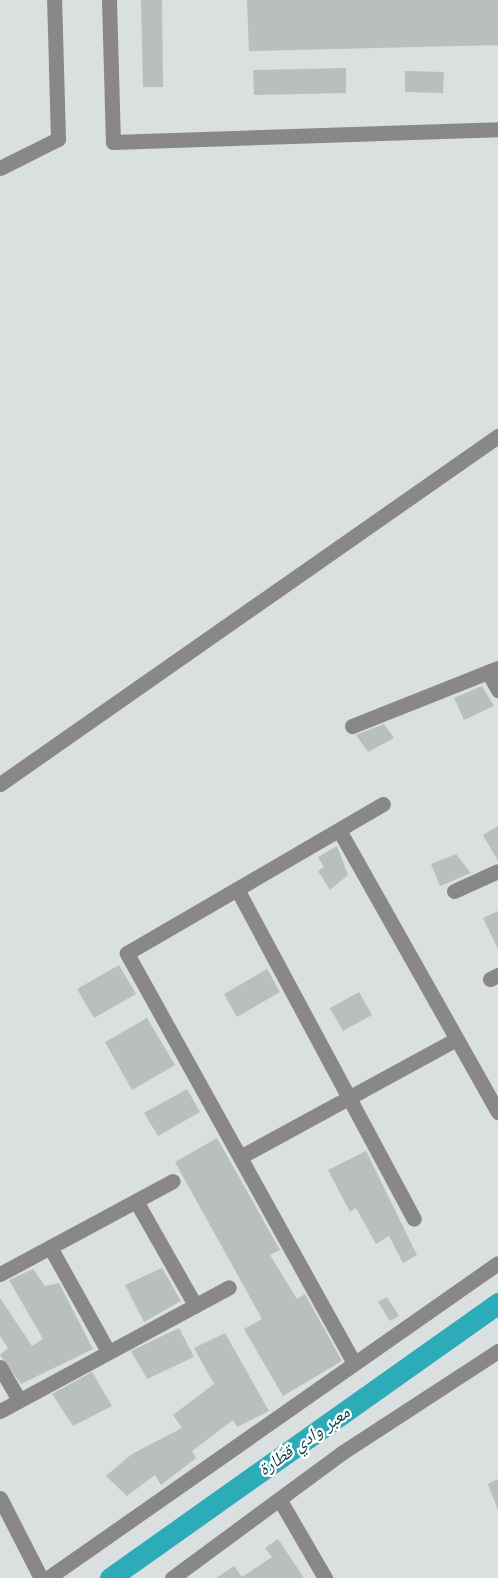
<!DOCTYPE html>
<html>
<head>
<meta charset="utf-8">
<style>
  body { margin:0 }
  #map { position:relative; width:498px; height:1578px; overflow:hidden; background:#dadfe0; font-family:Quicksand,"Noto Naskh Arabic",sans-serif }
  div>[style] { position:absolute }
  .river>* { height:21px; margin:-10.5px; padding:0 10.5px; transform-origin:10.5px; border-radius:10.5px; background:#2cabb9 }
  .building>* { inset:0; background:#b9bebf }
  .minor>* { height:15px; margin:-7.5px; padding:0 7.5px; transform-origin:7.5px; border-radius:7.5px; background:#898887 }
  span { translate:-50% -50%; white-space:nowrap; text-align:center; line-height:1.15; -webkit-text-stroke:4.5px #fff; paint-order:stroke }
  .water-label { font-size:18px; color:#0c4349; font-style:italic }
</style>
</head>
<body>
<div id="map">
  <div class="river">
    <i style="left:110px;top:1578px;width:476px;rotate:-35.3deg"></i>
  </div>
  <div class="building">
    <i style="clip-path:polygon(141px 0,162px 0,163px 87px,143px 87px)"></i>
    <i style="clip-path:polygon(247px 0,498px 0,498px 45px,249px 51px)"></i>
    <i style="clip-path:polygon(346px 68px,346px 93px,254px 95px,253px 70px)"></i>
    <i style="clip-path:polygon(405px 71px,444px 72px,443px 93px,405px 92px)"></i>
    <i style="clip-path:polygon(482px 686px,494px 706px,464px 720px,454px 698px)"></i>
    <i style="clip-path:polygon(384px 724px,394px 738px,368px 752px,356px 735px)"></i>
    <i style="clip-path:polygon(498px 826px,498px 861px,483px 835px)"></i>
    <i style="clip-path:polygon(337px 846px,348px 875px,330px 890px,318px 871px,324px 867px,318px 857px)"></i>
    <i style="clip-path:polygon(456px 854px,471px 873px,440px 886px,431px 864px)"></i>
    <i style="clip-path:polygon(498px 911px,498px 949px,483px 918px)"></i>
    <i style="clip-path:polygon(119px 965px,136px 994px,94px 1018px,77px 989px)"></i>
    <i style="clip-path:polygon(267px 969px,280px 992px,237px 1017px,224px 994px)"></i>
    <i style="clip-path:polygon(359px 992px,372px 1015px,343px 1031px,330px 1008px)"></i>
    <i style="clip-path:polygon(147px 1018px,175px 1065px,132px 1090px,105px 1042px)"></i>
    <i style="clip-path:polygon(187px 1089px,200px 1112px,158px 1136px,144px 1113px)"></i>
    <i style="clip-path:polygon(217px 1138px,280px 1250px,270px 1255px,297px 1299px,305px 1294px,342px 1361px,283px 1396px,244px 1329px,262px 1319px,175px 1162px)"></i>
    <i style="clip-path:polygon(366px 1151px,417px 1255px,403px 1263px,389px 1236px,376px 1244px,356px 1208px,350px 1212px,328px 1170px)"></i>
    <i style="clip-path:polygon(162px 1268px,181px 1301px,144px 1322px,125px 1285px)"></i>
    <i style="clip-path:polygon(33px 1269px,45px 1286px,59px 1283px,93px 1349px,21px 1384px,0 1355px,8px 1348px,0 1336px,0 1298px,32px 1346px,43px 1339px,9px 1280px)"></i>
    <i style="clip-path:polygon(387px 1297px,399px 1316px,390px 1321px,378px 1302px)"></i>
    <i style="clip-path:polygon(179px 1328px,194px 1357px,147px 1379px,131px 1351px)"></i>
    <i style="clip-path:polygon(225px 1333px,269px 1411px,237px 1427px,233px 1420px,192px 1451px,196px 1458px,161px 1485px,155px 1475px,127px 1496px,106px 1476px,132px 1454px,182px 1428px,173px 1415px,214px 1384px,194px 1348px)"></i>
    <i style="clip-path:polygon(92px 1372px,112px 1406px,73px 1426px,52px 1394px)"></i>
    <i style="clip-path:polygon(498px 1479px,498px 1510px,488px 1484px)"></i>
    <i style="clip-path:polygon(278px 1539px,304px 1578px,216px 1578px,234px 1566px,242px 1577px,272px 1557px,265px 1548px)"></i>
  </div>
  <div class="minor">
    <i style="left:109px;top:0;width:142px;rotate:88.4deg"></i>
    <i style="left:113px;top:142px;width:385px;rotate:-1.9deg"></i>
    <i style="left:0;top:168px;width:65px;rotate:-26.6deg"></i>
    <i style="left:58px;top:139px;width:139px;rotate:-91.6deg"></i>
    <i style="left:488px;top:672px;width:21px;rotate:61deg"></i>
    <i style="left:352px;top:726px;width:157px;rotate:-21.7deg"></i>
    <i style="left:0;top:784px;width:608px;rotate:-34.95deg"></i>
    <i style="left:339px;top:830px;width:324px;rotate:60.6deg"></i>
    <i style="left:237px;top:889px;width:374px;rotate:61.8deg"></i>
    <i style="left:454px;top:891px;width:48px;rotate:-24.4deg"></i>
    <i style="left:490px;top:979px;width:9px;rotate:-27deg"></i>
    <i style="left:240px;top:1157px;width:246px;rotate:-28.6deg"></i>
    <i style="left:136px;top:1201px;width:120px;rotate:60.4deg"></i>
    <i style="left:50px;top:1247px;width:119px;rotate:60.9deg"></i>
    <i style="left:0;top:1274px;width:196px;rotate:-28.3deg"></i>
    <i style="left:354px;top:1363px;width:469px;rotate:-119deg"></i>
    <i style="left:127px;top:953px;width:296px;rotate:-30.2deg"></i>
    <i style="left:0;top:1367px;width:38px;rotate:60deg"></i>
    <i style="left:0;top:1411px;width:260px;rotate:-28.4deg"></i>
    <i style="left:0;top:1498px;width:90px;rotate:62.9deg"></i>
    <i style="left:281px;top:1502px;width:88px;rotate:59.9deg"></i>
    <i style="left:48px;top:1578px;width:549px;rotate:-34.99deg"></i>
    <i style="left:172px;top:1578px;width:212px;rotate:-36.4deg"></i>
    <i style="left:343px;top:1452px;width:185px;rotate:-33.1deg"></i>
  </div>
  <div class="water-label">
    <span style="left:304px;top:1441px;rotate:-35deg">معبر وادي قطّارة</span>
  </div>
</div>
</body>
</html>
